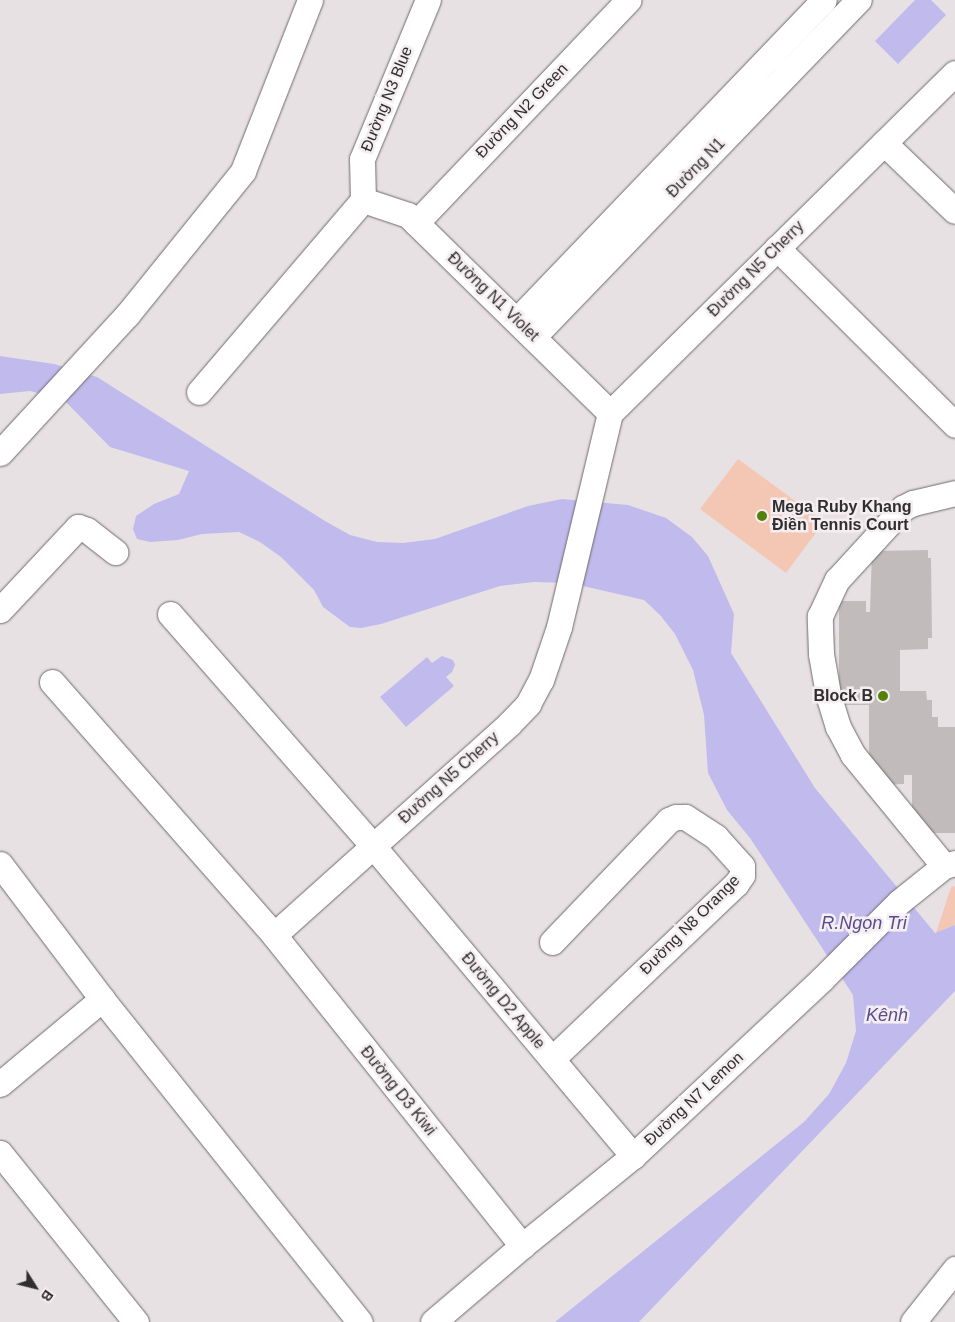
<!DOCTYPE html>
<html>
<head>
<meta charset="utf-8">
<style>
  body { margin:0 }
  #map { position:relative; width:955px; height:1322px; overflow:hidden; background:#e8e1e4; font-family:Arial,sans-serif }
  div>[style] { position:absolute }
  .green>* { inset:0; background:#f4c7b4 }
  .water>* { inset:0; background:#c0baed }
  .building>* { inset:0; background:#c2bbbb }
  .roads { filter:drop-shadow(0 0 1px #6f696c) drop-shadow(0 0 1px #6f696c) }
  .street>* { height:25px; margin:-12.5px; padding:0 12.5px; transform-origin:12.5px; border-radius:12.5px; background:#fff }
  .dots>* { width:14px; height:14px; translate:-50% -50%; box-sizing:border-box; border:2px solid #f5eef1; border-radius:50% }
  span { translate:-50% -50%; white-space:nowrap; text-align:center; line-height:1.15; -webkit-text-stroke:5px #f5eef1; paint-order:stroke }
  .street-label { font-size:16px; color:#302e2f }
  .poi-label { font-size:16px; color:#302e2f; font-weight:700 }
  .left { translate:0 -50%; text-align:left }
  .right { translate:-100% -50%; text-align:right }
  .water-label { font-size:18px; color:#584c8c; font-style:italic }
  .north { position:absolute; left:10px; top:1262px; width:50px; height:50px; -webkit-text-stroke:4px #f5eef1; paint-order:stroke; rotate:126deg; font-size:14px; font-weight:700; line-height:20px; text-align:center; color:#302e2f }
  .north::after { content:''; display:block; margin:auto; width:18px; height:22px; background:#302e2f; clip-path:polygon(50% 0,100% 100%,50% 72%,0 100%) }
</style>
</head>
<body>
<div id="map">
  <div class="green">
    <i style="clip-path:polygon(738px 459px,824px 522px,786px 573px,700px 509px)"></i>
    <i style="clip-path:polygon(955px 886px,955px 925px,936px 933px,951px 887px)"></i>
  </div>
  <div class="water">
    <i style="clip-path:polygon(915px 0,931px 0,946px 15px,898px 64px,875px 41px)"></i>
    <i style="clip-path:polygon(0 356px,54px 364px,97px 377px,325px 521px,350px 535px,377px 542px,403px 543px,435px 539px,528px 506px,562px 499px,628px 505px,666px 518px,692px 537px,708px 556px,734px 614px,731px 653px,815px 788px,935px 933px,955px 925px,955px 991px,639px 1322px,555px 1322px,804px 1122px,829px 1094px,846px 1063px,856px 1031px,853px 995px,750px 838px,727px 810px,708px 773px,704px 715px,693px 670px,675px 634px,660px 615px,644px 600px,570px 583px,534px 582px,500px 586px,381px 624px,361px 628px,350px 627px,323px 607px,314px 590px,281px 557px,260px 542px,239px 532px,202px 534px,178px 540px,150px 542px,137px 539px,133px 529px,136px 516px,154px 504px,179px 494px,189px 471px,110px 447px,64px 400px,30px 391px,0 394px)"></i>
    <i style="clip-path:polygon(442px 656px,453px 660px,455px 665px,452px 672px,446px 677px,454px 686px,406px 727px,380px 697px,427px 657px,432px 663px)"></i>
  </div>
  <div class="building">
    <i style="clip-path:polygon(928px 550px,928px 558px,931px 558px,932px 638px,928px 638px,928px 649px,900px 650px,900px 691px,926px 691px,927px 700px,932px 700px,932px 717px,938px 717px,938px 727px,955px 727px,955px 833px,912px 833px,912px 775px,904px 775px,904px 784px,873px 785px,869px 765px,869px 705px,839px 705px,839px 601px,866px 601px,866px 612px,870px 612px,872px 551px)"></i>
  </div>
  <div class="roads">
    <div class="street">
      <i style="left:884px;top:143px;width:98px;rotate:43.8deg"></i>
      <i style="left:363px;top:200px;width:47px;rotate:18.4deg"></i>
      <i style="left:408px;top:215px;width:283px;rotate:44.4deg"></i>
      <i style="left:363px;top:200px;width:41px;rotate:-91.4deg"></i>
      <i style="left:362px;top:159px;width:172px;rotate:-67.5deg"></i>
      <i style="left:416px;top:223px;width:308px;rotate:-46.4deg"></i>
      <i style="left:777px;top:248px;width:251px;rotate:44.8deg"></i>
      <i style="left:517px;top:320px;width:443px;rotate:-46.2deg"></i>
      <i style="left:533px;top:337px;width:469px;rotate:-46deg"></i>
      <i style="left:199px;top:392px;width:253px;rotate:-49.5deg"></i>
      <i style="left:0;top:453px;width:188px;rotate:-47.4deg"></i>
      <i style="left:127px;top:315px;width:185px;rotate:-51.1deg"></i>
      <i style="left:243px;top:171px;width:184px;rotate:-68.6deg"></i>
      <i style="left:0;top:610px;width:114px;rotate:-46.8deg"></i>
      <i style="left:78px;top:527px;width:9px;rotate:18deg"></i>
      <i style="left:87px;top:530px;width:36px;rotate:38deg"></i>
      <i style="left:170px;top:614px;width:308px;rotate:48.8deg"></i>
      <i style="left:373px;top:846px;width:405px;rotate:50deg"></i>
      <i style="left:52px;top:682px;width:337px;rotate:48.7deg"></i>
      <i style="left:274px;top:935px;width:398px;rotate:51.4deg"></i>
      <i style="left:0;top:864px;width:169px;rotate:52.9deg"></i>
      <i style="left:102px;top:999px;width:413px;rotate:51.4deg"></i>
      <i style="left:944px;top:866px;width:144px;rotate:-129.3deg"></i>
      <i style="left:853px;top:755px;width:32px;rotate:-118deg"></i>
      <i style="left:838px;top:727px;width:34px;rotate:-107deg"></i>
      <i style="left:828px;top:694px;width:41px;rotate:-99.9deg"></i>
      <i style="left:821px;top:654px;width:38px;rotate:-92deg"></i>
      <i style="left:820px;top:616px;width:40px;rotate:-65deg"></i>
      <i style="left:837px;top:580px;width:98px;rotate:-47.5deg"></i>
      <i style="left:903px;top:508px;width:11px;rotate:-27deg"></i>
      <i style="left:913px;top:503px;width:43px;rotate:-13.4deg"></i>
      <i style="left:274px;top:935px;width:316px;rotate:-41.9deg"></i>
      <i style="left:509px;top:724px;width:28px;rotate:-46deg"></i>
      <i style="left:528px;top:704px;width:27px;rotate:-62deg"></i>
      <i style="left:541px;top:680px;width:56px;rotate:-71.2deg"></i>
      <i style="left:559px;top:627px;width:220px;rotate:-76.6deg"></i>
      <i style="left:610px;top:413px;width:484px;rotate:-44.6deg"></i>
      <i style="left:552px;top:1059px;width:254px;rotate:-43.6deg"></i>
      <i style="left:736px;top:884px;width:11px;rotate:-56deg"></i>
      <i style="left:742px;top:875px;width:9px;rotate:-90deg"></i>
      <i style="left:742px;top:866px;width:39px;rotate:-132deg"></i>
      <i style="left:716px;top:837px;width:37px;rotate:-147deg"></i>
      <i style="left:685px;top:817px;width:9px;rotate:180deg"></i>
      <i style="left:676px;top:817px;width:8px;rotate:157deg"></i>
      <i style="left:669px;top:820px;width:169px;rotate:133.8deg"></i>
      <i style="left:0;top:1084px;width:133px;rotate:-39.8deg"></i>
      <i style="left:0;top:1153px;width:217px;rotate:51.2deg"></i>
      <i style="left:433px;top:1322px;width:117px;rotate:-40.5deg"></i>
      <i style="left:522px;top:1246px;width:143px;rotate:-39deg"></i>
      <i style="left:633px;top:1156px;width:258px;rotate:-43.1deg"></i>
      <i style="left:821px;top:980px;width:110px;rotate:-45deg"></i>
      <i style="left:899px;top:902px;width:58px;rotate:-38.7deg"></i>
      <i style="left:944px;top:866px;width:11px;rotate:-15deg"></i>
      <i style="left:913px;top:1322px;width:68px;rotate:-51.6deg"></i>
    </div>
  </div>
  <div class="dots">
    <i style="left:762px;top:516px;background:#55810a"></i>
    <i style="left:883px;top:696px;background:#55810a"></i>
  </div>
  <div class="street-label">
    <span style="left:387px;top:99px;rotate:-68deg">Đường N3 Blue</span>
    <span style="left:522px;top:111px;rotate:-46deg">Đường N2 Green</span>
    <span style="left:696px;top:168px;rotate:-46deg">Đường N1</span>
    <span style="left:756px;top:269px;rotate:-45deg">Đường N5 Cherry</span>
    <span style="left:493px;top:297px;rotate:44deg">Đường N1 Violet</span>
    <span style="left:449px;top:778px;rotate:-42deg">Đường N5 Cherry</span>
    <span style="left:690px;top:925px;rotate:-45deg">Đường N8 Orange</span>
    <span style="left:503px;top:1001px;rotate:50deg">Đường D2 Apple</span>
    <span style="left:398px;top:1091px;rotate:51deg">Đường D3 Kiwi</span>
    <span style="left:694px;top:1099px;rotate:-43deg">Đường N7 Lemon</span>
  </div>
  <div class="poi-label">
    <span class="left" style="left:772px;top:516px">Mega Ruby Khang<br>Điền Tennis Court</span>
    <span class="right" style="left:873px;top:696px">Block B</span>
  </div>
  <div class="water-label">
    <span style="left:864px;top:923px">R.Ngọn Tri</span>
    <span style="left:887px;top:1015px">Kênh</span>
  </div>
  <div class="north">B</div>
</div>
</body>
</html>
